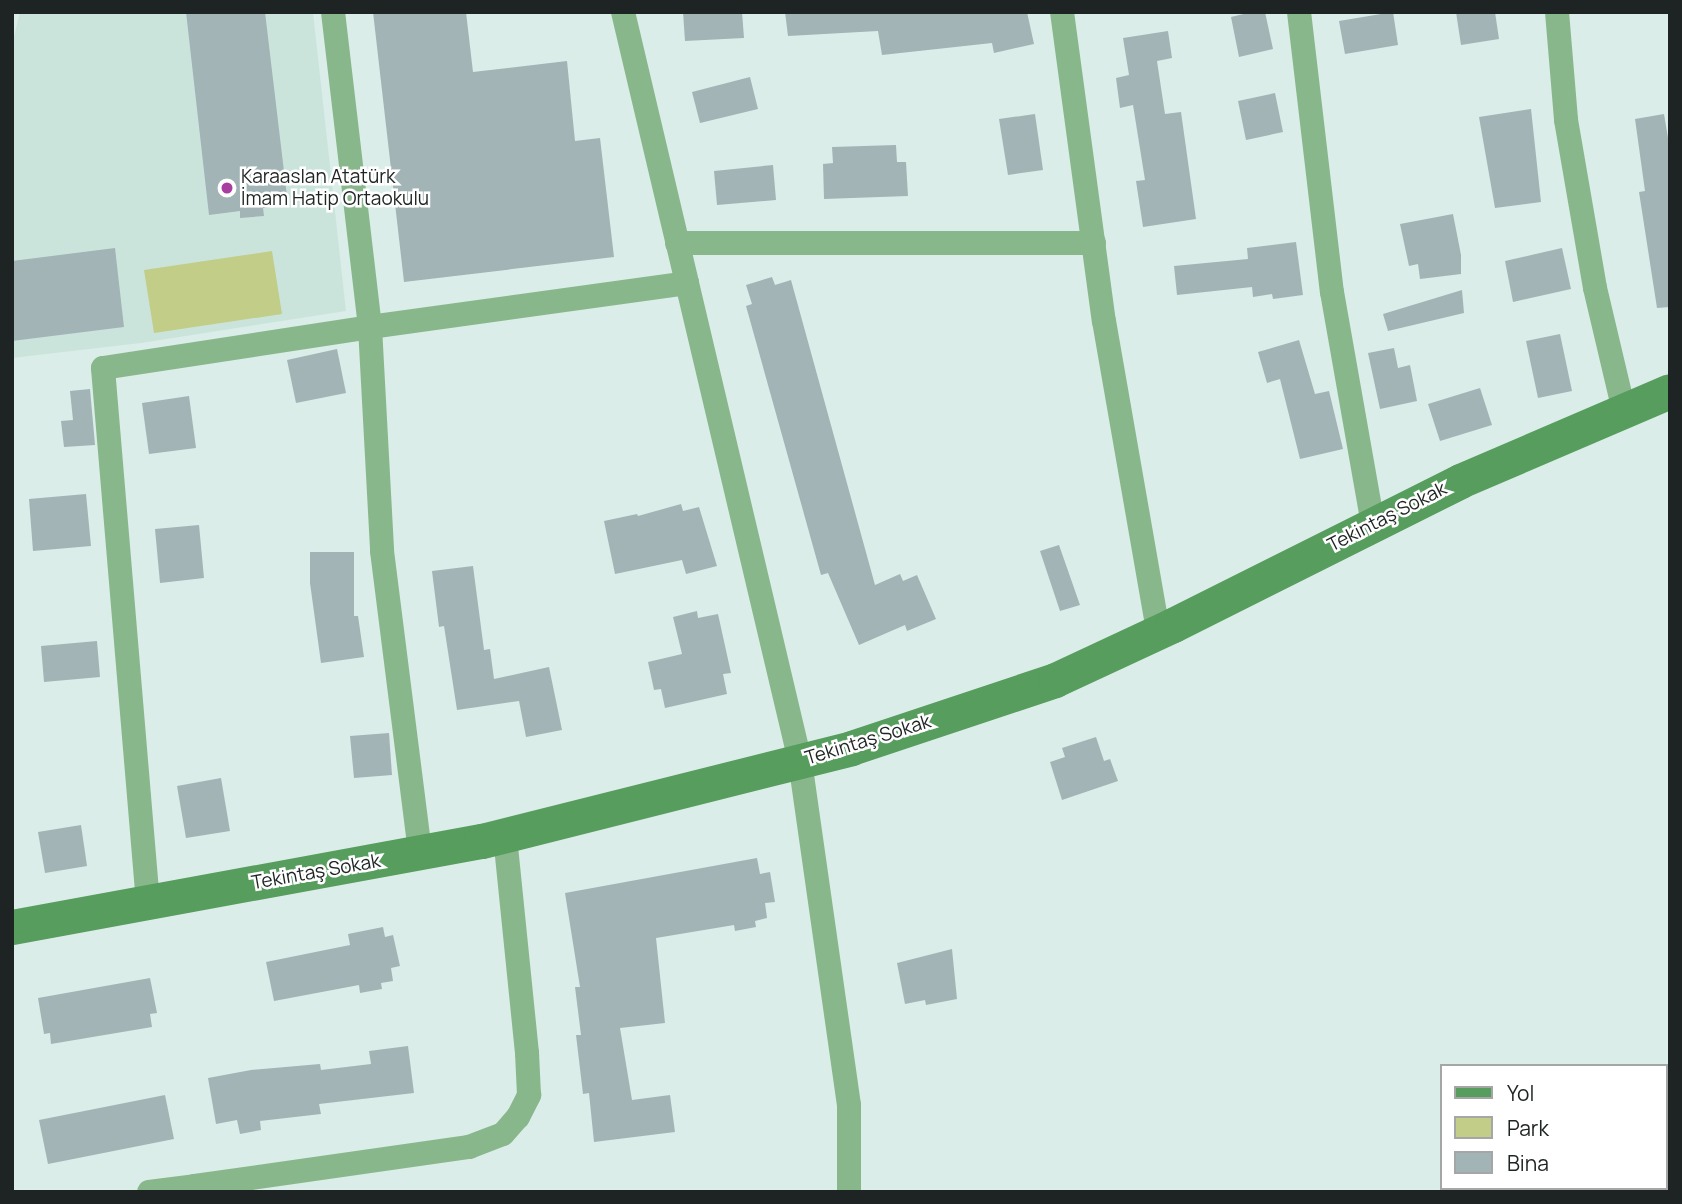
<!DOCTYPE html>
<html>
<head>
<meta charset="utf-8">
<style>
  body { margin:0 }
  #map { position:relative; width:1682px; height:1204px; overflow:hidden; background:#dbede8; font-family:Manrope,sans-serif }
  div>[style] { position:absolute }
  .built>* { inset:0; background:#cae4dc }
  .green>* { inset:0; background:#c2cd88 }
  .building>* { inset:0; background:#a2b4b6 }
  .street>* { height:24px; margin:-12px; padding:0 12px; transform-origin:12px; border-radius:12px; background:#89b78c }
  .secondary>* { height:35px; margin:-17.5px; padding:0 17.5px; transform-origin:17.5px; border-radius:17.5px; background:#569d5e }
  .dots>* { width:19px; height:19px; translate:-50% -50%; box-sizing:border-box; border:4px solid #fff; border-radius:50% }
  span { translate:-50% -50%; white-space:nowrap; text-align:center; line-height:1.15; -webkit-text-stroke:5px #fff; paint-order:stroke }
  .poi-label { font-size:19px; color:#1e2423 }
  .left { translate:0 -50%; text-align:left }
  .street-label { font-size:19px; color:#1e2423 }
  .frame { position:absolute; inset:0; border:14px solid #1e2423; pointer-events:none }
  .legend { position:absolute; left:1440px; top:1064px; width:228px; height:126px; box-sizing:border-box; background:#fff; border:2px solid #a5a7a7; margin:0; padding:9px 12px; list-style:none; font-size:21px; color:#1e2423 }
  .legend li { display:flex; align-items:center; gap:14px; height:35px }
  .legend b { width:35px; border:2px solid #a5a7a7 }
</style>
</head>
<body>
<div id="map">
  <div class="built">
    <i style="clip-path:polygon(20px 12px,313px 12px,346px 311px,141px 343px,12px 358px,12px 45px)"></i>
  </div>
  <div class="green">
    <i style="clip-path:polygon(272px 251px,282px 314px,154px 333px,144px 270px)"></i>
  </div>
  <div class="building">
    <i style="clip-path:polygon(186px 12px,265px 12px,288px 205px,263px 208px,264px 216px,240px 218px,240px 211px,209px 215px)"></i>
    <i style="clip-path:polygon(373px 12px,466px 12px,473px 72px,567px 61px,575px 141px,600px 138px,614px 257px,404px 282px)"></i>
    <i style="clip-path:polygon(683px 12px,742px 12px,744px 38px,685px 41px)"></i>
    <i style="clip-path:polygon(785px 12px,1027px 12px,1034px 44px,994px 53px,992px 43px,882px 55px,878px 31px,788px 36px)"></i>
    <i style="clip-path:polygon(1252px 12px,1265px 12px,1273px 49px,1239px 57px,1231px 17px)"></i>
    <i style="clip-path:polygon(1393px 12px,1398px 45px,1345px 54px,1339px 21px)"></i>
    <i style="clip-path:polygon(1456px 12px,1495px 12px,1499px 39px,1461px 45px)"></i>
    <i style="clip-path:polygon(1168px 31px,1172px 58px,1157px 61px,1165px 114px,1181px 112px,1196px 219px,1143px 227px,1136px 181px,1145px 180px,1133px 105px,1120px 108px,1116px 78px,1129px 75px,1123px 38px)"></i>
    <i style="clip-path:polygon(750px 77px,758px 109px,700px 123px,692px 92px)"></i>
    <i style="clip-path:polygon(1275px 93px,1283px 132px,1246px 140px,1238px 101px)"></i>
    <i style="clip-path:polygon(1531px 109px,1541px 202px,1495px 208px,1479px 117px)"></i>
    <i style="clip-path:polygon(1035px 114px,1043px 170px,1008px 175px,999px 119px)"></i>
    <i style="clip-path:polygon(1664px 114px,1670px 150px,1670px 307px,1657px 308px,1639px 192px,1645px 191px,1635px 119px)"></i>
    <i style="clip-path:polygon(896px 145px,897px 162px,906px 162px,908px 196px,824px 199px,823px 164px,833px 163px,832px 147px)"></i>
    <i style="clip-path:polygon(773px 165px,776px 200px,717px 205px,714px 171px)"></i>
    <i style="clip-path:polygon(1453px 214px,1461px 255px,1461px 274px,1420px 279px,1418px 264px,1409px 266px,1400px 224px)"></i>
    <i style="clip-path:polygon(1296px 242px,1303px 295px,1273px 299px,1272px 294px,1253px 297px,1252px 287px,1177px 295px,1174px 266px,1248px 259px,1247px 248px)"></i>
    <i style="clip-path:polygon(115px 248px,124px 327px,12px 341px,12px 261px)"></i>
    <i style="clip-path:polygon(1562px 248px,1571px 289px,1513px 302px,1505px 261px)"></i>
    <i style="clip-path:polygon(772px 277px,775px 285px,791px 280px,875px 585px,900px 574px,903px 581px,917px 575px,936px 619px,907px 631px,905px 625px,859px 645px,828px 573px,821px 575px,746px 306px,752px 304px,746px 285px)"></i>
    <i style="clip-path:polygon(1462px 290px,1464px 313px,1388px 331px,1383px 314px)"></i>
    <i style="clip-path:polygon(1560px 334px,1572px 391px,1538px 398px,1526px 341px)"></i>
    <i style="clip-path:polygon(1299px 340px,1315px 394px,1329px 391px,1343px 449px,1300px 459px,1280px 379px,1267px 383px,1258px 352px)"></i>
    <i style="clip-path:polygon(1394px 348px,1398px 368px,1410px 365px,1417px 401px,1380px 409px,1368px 353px)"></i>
    <i style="clip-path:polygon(337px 349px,346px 393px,296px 403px,287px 360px)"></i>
    <i style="clip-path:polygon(1480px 388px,1492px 425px,1440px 441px,1428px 404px)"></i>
    <i style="clip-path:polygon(90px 389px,95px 445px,64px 447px,61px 421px,73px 420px,70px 391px)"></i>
    <i style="clip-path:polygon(189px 396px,196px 448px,149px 454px,142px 403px)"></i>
    <i style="clip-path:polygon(86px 494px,91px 546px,33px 551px,29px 499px)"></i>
    <i style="clip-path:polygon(681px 504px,683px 511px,699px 507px,717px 566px,686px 574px,682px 560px,615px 574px,604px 521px,637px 514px,638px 516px)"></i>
    <i style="clip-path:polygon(199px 525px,204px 578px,160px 583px,155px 529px)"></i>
    <i style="clip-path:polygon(1059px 545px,1080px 605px,1060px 611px,1040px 551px)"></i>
    <i style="clip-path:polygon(310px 552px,354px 552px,354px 616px,358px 616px,364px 657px,321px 663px,310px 583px)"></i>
    <i style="clip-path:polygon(473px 566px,484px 650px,490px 649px,494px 679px,549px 667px,562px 730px,526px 737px,519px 701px,457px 710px,444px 626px,439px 627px,432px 571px)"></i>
    <i style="clip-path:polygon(697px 611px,698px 618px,718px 614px,731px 673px,723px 674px,727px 694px,665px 708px,661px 689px,654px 690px,648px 662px,682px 654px,673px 617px)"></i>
    <i style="clip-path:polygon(97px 641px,100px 677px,44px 682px,41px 646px)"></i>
    <i style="clip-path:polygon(389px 733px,392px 775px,354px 778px,350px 736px)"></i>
    <i style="clip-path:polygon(1096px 737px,1104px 761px,1110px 759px,1118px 781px,1062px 800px,1050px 762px,1065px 757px,1062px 748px)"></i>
    <i style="clip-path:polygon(221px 778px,230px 831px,186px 838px,177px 786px)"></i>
    <i style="clip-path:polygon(81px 825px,87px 866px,45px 873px,38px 832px)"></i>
    <i style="clip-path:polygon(757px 858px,760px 874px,770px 872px,775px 902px,765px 903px,767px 918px,755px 921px,756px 927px,735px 931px,734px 925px,656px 938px,665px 1023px,620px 1028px,632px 1100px,670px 1095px,675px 1132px,594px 1142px,589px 1093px,583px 1094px,576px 1035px,581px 1035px,575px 987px,580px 987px,565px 893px)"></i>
    <i style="clip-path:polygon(383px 927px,385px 937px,393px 935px,400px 966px,391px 968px,393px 981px,381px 983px,382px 989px,360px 993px,359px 985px,274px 1001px,266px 962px,350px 945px,348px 934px)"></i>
    <i style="clip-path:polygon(952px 949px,957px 999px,926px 1005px,925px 1000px,905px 1004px,897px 963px)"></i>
    <i style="clip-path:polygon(150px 978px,157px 1013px,150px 1014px,152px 1027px,51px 1044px,50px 1033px,44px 1034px,38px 998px)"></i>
    <i style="clip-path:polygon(408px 1046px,414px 1093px,319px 1104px,321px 1114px,260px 1121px,261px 1130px,240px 1134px,237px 1120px,216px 1124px,208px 1078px,251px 1070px,320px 1064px,321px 1070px,371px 1064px,369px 1051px)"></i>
    <i style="clip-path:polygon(165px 1095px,174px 1139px,48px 1164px,39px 1120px)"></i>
  </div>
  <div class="street">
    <i style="left:333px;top:12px;width:317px;rotate:83.3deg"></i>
    <i style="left:370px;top:327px;width:320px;rotate:-7.9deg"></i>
    <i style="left:687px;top:283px;width:491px;rotate:76.7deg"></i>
    <i style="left:800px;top:761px;width:347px;rotate:81.9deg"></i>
    <i style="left:849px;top:1105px;width:87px;rotate:90deg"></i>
    <i style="left:623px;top:12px;width:278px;rotate:76.7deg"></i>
    <i style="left:1062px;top:12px;width:312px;rotate:82.3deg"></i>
    <i style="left:1104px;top:321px;width:316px;rotate:80.1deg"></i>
    <i style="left:1299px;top:12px;width:282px;rotate:83.3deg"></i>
    <i style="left:1332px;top:292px;width:236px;rotate:80deg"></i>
    <i style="left:1557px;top:12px;width:108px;rotate:85.2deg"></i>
    <i style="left:1566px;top:120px;width:170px;rotate:80.2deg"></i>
    <i style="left:1595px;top:288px;width:126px;rotate:76.7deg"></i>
    <i style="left:677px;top:243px;width:417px"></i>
    <i style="left:148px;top:903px;width:537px;rotate:-94.81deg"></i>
    <i style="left:103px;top:368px;width:270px;rotate:-8.7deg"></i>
    <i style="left:370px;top:327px;width:224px;rotate:86.9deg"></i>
    <i style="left:382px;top:551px;width:304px;rotate:82.8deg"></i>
    <i style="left:1666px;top:1173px;width:6px;rotate:-51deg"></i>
    <i style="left:149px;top:1192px;width:46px;rotate:-7.4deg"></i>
    <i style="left:195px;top:1192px;width:6px;rotate:-90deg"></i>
    <i style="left:195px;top:1186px;width:277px;rotate:-8.1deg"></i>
    <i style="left:469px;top:1147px;width:36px;rotate:-21deg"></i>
    <i style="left:503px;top:1134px;width:23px;rotate:-49deg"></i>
    <i style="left:518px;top:1117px;width:25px;rotate:-63deg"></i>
    <i style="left:529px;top:1095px;width:42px;rotate:-92.7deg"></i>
    <i style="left:527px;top:1053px;width:218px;rotate:-95.8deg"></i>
    <i style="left:1654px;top:1192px;width:4px;rotate:-63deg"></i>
  </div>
  <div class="secondary">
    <i style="left:12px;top:927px;width:478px;rotate:-10.4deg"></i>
    <i style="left:482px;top:841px;width:381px;rotate:-14.1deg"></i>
    <i style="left:851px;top:748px;width:215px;rotate:-18.4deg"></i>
    <i style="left:1055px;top:680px;width:130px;rotate:-25deg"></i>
    <i style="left:1173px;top:625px;width:321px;rotate:-26.6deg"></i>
    <i style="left:1460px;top:481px;width:228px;rotate:-23.2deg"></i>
  </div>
  <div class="dots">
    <i style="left:227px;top:188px;background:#a83ea0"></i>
  </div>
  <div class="poi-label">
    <span class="left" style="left:241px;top:188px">Karaaslan Atatürk<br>İmam Hatip Ortaokulu</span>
  </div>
  <div class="street-label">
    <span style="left:1387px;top:517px;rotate:-27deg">Tekintaş Sokak</span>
    <span style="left:868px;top:740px;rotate:-17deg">Tekintaş Sokak</span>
    <span style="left:316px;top:872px;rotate:-10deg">Tekintaş Sokak</span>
  </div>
  <div class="frame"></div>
  <ul class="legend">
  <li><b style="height:9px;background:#569d5e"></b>Yol</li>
  <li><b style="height:19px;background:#c2cd88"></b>Park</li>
  <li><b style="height:19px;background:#a2b4b6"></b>Bina</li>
  </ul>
</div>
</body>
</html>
